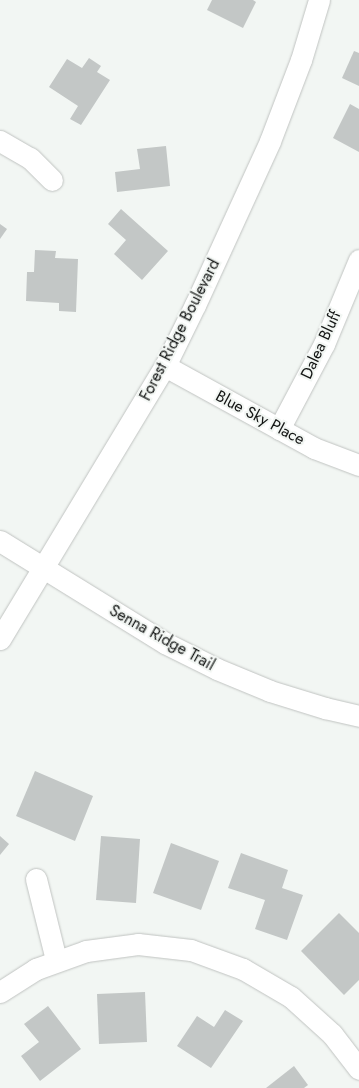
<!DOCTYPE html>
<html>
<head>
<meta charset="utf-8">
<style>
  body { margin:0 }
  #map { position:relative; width:359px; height:1088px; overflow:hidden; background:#f2f6f3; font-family:Jost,sans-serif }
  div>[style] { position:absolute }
  .building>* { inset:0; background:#c3c7c6 }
  .roads { filter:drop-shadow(0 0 1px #c0c3c1) drop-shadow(0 0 1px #c0c3c1) }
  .minor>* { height:21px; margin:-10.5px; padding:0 10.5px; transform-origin:10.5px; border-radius:10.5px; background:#fff }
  span { translate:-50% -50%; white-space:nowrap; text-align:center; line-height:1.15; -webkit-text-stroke:4px #f2f6f3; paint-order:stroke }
  .street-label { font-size:16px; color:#131514 }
</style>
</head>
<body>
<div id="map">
  <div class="building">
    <i style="clip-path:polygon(212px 0,253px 0,256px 2px,243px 28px,207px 10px)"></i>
    <i style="clip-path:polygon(354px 51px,359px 53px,359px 86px,342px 78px)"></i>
    <i style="clip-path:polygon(89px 58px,101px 66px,97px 72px,110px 80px,81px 125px,70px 119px,78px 106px,49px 87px,67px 59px,82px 68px)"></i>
    <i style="clip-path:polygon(350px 104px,359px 109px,359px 152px,333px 138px)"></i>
    <i style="clip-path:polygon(166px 146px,170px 186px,117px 192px,115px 172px,140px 169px,137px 149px)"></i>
    <i style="clip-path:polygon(121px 209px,168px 251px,142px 280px,114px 254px,126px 240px,108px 224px)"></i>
    <i style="clip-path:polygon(0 224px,7px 229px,0 239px)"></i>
    <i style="clip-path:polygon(35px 250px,56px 251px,55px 258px,78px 259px,76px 312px,59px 311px,59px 303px,26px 301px,27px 272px,34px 272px)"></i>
    <i style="clip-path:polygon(35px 771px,93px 796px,75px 841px,16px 816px)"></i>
    <i style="clip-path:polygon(0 836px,9px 844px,0 855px)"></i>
    <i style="clip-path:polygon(101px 836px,140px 839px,136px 903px,96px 900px)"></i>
    <i style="clip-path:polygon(171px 843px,219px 861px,201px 910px,153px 893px)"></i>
    <i style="clip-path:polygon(241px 853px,288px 870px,282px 888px,303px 895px,287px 940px,255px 929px,265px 900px,228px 888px)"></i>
    <i style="clip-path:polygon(339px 913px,359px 933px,359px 980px,344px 995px,301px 951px)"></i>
    <i style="clip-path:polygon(145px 992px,147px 1042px,99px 1044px,97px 994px)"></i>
    <i style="clip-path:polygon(48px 1006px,81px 1049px,40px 1081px,21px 1056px,39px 1042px,24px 1024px)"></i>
    <i style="clip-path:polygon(225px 1010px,243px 1021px,211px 1068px,177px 1046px,197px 1016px,214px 1027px)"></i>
    <i style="clip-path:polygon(294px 1066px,308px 1085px,304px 1088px,266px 1088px)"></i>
  </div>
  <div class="roads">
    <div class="minor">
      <i style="left:0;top:141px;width:34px;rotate:30deg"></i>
      <i style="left:30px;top:158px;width:31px;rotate:45deg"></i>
      <i style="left:165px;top:366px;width:170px;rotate:28.8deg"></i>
      <i style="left:314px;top:448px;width:48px;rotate:20.7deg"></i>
      <i style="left:279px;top:429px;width:96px;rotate:-62.1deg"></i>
      <i style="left:324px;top:344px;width:91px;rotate:-67.4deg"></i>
      <i style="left:0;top:541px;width:194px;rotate:31.7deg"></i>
      <i style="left:165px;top:643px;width:58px;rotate:26.6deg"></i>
      <i style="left:217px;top:669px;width:57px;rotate:22.5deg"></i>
      <i style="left:270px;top:691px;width:58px;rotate:17.2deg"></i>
      <i style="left:325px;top:708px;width:35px;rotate:13deg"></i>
      <i style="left:0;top:639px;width:319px;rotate:-58.9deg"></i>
      <i style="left:165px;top:366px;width:68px;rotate:-63.8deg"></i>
      <i style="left:195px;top:305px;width:180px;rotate:-65.4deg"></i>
      <i style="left:270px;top:141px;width:87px;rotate:-69.1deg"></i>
      <i style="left:301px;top:60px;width:63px;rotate:-73.3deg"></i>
      <i style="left:36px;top:879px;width:83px;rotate:76.1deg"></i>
      <i style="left:0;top:992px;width:43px;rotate:-32.6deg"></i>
      <i style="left:36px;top:969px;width:53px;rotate:-19.8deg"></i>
      <i style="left:86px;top:951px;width:52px;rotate:-7.7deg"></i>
      <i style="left:138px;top:944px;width:53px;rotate:6.5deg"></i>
      <i style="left:191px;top:950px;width:55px;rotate:20.1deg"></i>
      <i style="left:243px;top:969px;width:56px;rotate:30.3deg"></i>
      <i style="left:291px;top:997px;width:55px;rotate:42.1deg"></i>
      <i style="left:332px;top:1034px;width:44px;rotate:52.4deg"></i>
    </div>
  </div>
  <div class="street-label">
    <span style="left:180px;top:330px;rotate:-63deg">Forest Ridge Boulevard</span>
    <span style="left:321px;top:345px;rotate:-65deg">Dalea Bluff</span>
    <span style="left:260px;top:418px;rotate:28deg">Blue Sky Place</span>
    <span style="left:162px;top:638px;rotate:29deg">Senna Ridge Trail</span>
  </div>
</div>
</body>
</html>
